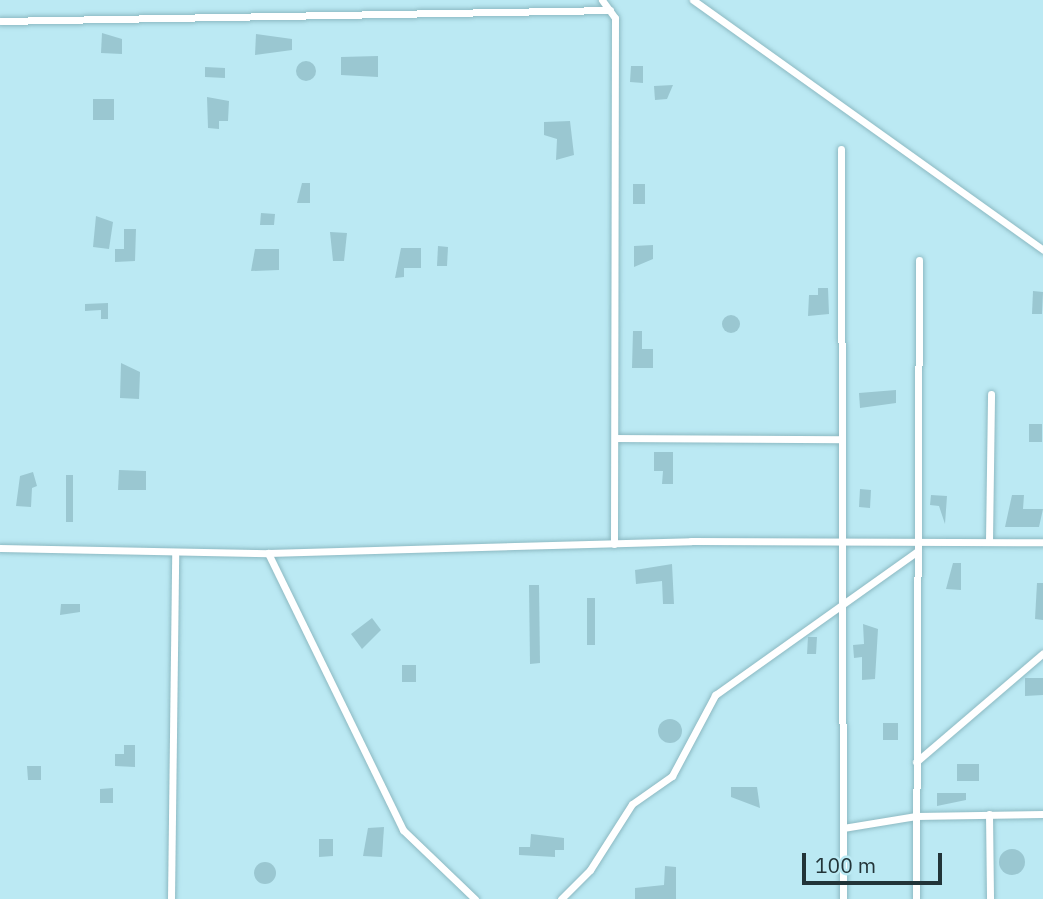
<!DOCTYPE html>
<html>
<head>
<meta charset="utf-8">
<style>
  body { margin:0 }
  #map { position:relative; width:1043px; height:899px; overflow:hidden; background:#bbe9f3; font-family:"IBM Plex Sans",sans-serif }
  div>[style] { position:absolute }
  .building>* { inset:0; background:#9ac7d1 }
  .round { border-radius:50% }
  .roads { filter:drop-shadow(0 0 2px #8cb9c2) drop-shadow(0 0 2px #8cb9c2) }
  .street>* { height:7px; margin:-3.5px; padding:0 3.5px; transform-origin:3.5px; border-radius:3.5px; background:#fff }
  span { translate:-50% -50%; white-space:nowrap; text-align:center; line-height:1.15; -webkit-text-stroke:5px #bbe9f3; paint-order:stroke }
  .scale { position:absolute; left:802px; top:853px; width:140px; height:32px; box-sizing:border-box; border:4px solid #223438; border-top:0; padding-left:9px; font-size:21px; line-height:24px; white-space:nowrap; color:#223438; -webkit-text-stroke:5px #bbe9f3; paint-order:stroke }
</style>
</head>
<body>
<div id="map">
  <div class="building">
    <i style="clip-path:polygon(102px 33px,122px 39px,122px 54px,101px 53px)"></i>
    <i style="clip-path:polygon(256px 34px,292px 39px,292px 50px,255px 55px)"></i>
    <i style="clip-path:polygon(378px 56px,378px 77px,341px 75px,341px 57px)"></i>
    <i class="round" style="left:296px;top:61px;width:20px;height:20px"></i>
    <i style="clip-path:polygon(631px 66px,643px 66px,643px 83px,630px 82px)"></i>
    <i style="clip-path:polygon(205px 67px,225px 68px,225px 78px,205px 77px)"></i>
    <i style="clip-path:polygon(673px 85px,667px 99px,655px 100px,654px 86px)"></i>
    <i style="clip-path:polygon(207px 97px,229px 101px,228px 121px,219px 121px,219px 129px,208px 128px)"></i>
    <i style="clip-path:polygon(93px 99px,114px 99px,114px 120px,93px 120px)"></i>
    <i style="clip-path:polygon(570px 121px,574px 155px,556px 160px,557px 139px,544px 135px,544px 122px)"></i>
    <i style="clip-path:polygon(302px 183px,310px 183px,310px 203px,297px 203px)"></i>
    <i style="clip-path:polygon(633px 184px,645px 184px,645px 204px,633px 204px)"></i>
    <i style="clip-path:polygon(261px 213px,275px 214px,274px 225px,260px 225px)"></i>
    <i style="clip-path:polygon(96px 216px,113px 222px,109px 249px,93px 247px)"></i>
    <i style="clip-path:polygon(124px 229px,136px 229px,135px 261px,115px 262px,115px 249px,124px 249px)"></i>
    <i style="clip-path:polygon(330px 232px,347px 233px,344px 261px,333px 261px)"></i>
    <i style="clip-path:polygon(653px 245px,653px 259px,634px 267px,634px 246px)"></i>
    <i style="clip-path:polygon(438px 246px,448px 247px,447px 266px,437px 266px)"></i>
    <i style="clip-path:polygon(401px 248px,421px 248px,421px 268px,404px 268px,404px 277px,395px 278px)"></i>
    <i style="clip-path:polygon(255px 249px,279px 249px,279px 270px,251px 271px)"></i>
    <i style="clip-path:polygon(818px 288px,828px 288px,829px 314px,808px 316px,809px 295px,818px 295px)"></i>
    <i style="clip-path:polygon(1033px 291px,1043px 292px,1042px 314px,1032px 314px)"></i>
    <i style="clip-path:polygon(108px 303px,108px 319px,101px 319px,101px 310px,85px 311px,85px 304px)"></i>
    <i class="round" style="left:722px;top:315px;width:18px;height:18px"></i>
    <i style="clip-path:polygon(633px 331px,642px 331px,642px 349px,653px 349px,653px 368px,632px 368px)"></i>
    <i style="clip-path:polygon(121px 363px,140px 372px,139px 399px,120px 398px)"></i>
    <i style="clip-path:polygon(896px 390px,896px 403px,860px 408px,859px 393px)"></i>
    <i style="clip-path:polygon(1029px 424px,1042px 424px,1042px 442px,1029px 442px)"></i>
    <i style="clip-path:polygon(654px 452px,673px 452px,673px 484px,662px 484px,663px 471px,654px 471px)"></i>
    <i style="clip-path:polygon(119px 470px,146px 471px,146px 490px,118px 490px)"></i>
    <i style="clip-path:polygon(33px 472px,37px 486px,32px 488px,31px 507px,16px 506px,20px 476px)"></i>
    <i style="clip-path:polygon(66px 475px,73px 475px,73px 522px,66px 522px)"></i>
    <i style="clip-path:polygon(860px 489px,871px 490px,870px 508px,859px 507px)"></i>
    <i style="clip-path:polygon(931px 495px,947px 496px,945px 524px,939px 506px,930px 505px)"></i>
    <i style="clip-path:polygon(1012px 495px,1024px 495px,1023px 509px,1043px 509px,1039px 527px,1005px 527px)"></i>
    <i style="clip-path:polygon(953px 563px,961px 563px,961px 590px,946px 589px)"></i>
    <i style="clip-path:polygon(672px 564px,674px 604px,663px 604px,662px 581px,636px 584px,635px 570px)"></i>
    <i style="clip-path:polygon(1037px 583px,1043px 583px,1043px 620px,1035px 619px)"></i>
    <i style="clip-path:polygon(529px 585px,539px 585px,540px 663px,530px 664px)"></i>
    <i style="clip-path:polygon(587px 598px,595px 598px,595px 645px,587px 645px)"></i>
    <i style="clip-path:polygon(61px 604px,80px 604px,80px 612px,60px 615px)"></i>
    <i style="clip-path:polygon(372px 618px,381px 630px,362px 649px,351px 634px)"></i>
    <i style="clip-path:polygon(863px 624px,878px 629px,875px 679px,862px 680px,862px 657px,854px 658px,853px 645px,864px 644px)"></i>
    <i style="clip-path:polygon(808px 637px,817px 637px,816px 654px,807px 654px)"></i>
    <i style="clip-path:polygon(402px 665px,416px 665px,416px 682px,402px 682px)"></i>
    <i style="clip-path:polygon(1025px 678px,1043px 678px,1043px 695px,1025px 696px)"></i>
    <i class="round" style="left:658px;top:719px;width:24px;height:24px"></i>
    <i style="clip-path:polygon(883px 723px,898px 723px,898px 740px,883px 740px)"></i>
    <i style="clip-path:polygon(124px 745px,135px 745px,135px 767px,115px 766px,115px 754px,124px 754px)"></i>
    <i style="clip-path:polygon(957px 764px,979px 764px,979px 781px,957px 781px)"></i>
    <i style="clip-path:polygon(27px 766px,41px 766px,41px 780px,28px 780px)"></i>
    <i style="clip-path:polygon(731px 787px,757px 787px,760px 808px,731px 797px)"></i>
    <i style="clip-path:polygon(113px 788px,113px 803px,100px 803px,100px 789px)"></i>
    <i style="clip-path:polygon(937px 793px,966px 793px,966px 800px,937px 806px)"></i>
    <i style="clip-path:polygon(384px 827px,382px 857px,363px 856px,368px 828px)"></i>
    <i style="clip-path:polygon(531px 834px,564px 838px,564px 850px,555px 850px,555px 857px,519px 855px,519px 847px,530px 847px)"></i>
    <i style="clip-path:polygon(319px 839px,333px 839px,333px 856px,319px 857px)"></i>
    <i class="round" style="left:999px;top:849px;width:26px;height:26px"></i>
    <i class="round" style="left:254px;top:862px;width:22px;height:22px"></i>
    <i style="clip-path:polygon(665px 866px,676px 867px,676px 899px,635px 899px,635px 888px,664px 885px)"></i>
  </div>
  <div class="roads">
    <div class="street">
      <i style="left:602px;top:0;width:22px;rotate:54deg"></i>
      <i style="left:615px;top:18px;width:526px;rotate:90.11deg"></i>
      <i style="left:693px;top:0;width:430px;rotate:35.5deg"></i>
      <i style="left:0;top:21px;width:610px;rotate:-1.03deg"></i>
      <i style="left:841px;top:149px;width:750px;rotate:89.85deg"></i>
      <i style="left:615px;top:438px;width:225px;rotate:0.3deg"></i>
      <i style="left:989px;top:541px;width:147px;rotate:-89.2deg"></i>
      <i style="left:0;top:548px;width:268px;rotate:1.1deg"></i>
      <i style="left:268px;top:553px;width:423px;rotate:-1.6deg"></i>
      <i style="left:691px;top:541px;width:352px;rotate:0.2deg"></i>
      <i style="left:268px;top:553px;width:308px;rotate:64deg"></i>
      <i style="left:403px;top:830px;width:100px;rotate:43.8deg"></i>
      <i style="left:916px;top:762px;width:167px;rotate:-40.6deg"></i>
      <i style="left:989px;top:814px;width:85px;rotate:89.3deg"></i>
      <i style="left:843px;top:828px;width:74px;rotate:-9.3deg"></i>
      <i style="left:916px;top:816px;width:127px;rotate:-0.9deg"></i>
      <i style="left:171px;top:899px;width:347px;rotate:-89.3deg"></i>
      <i style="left:561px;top:899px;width:41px;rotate:-45deg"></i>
      <i style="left:590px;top:870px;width:78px;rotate:-57.5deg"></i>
      <i style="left:632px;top:804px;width:49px;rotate:-35deg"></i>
      <i style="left:672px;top:776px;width:92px;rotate:-62deg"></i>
      <i style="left:715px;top:695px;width:247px;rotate:-35.4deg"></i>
      <i style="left:916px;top:899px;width:639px;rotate:-89.73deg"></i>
    </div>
  </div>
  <div class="scale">100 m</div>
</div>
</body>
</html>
